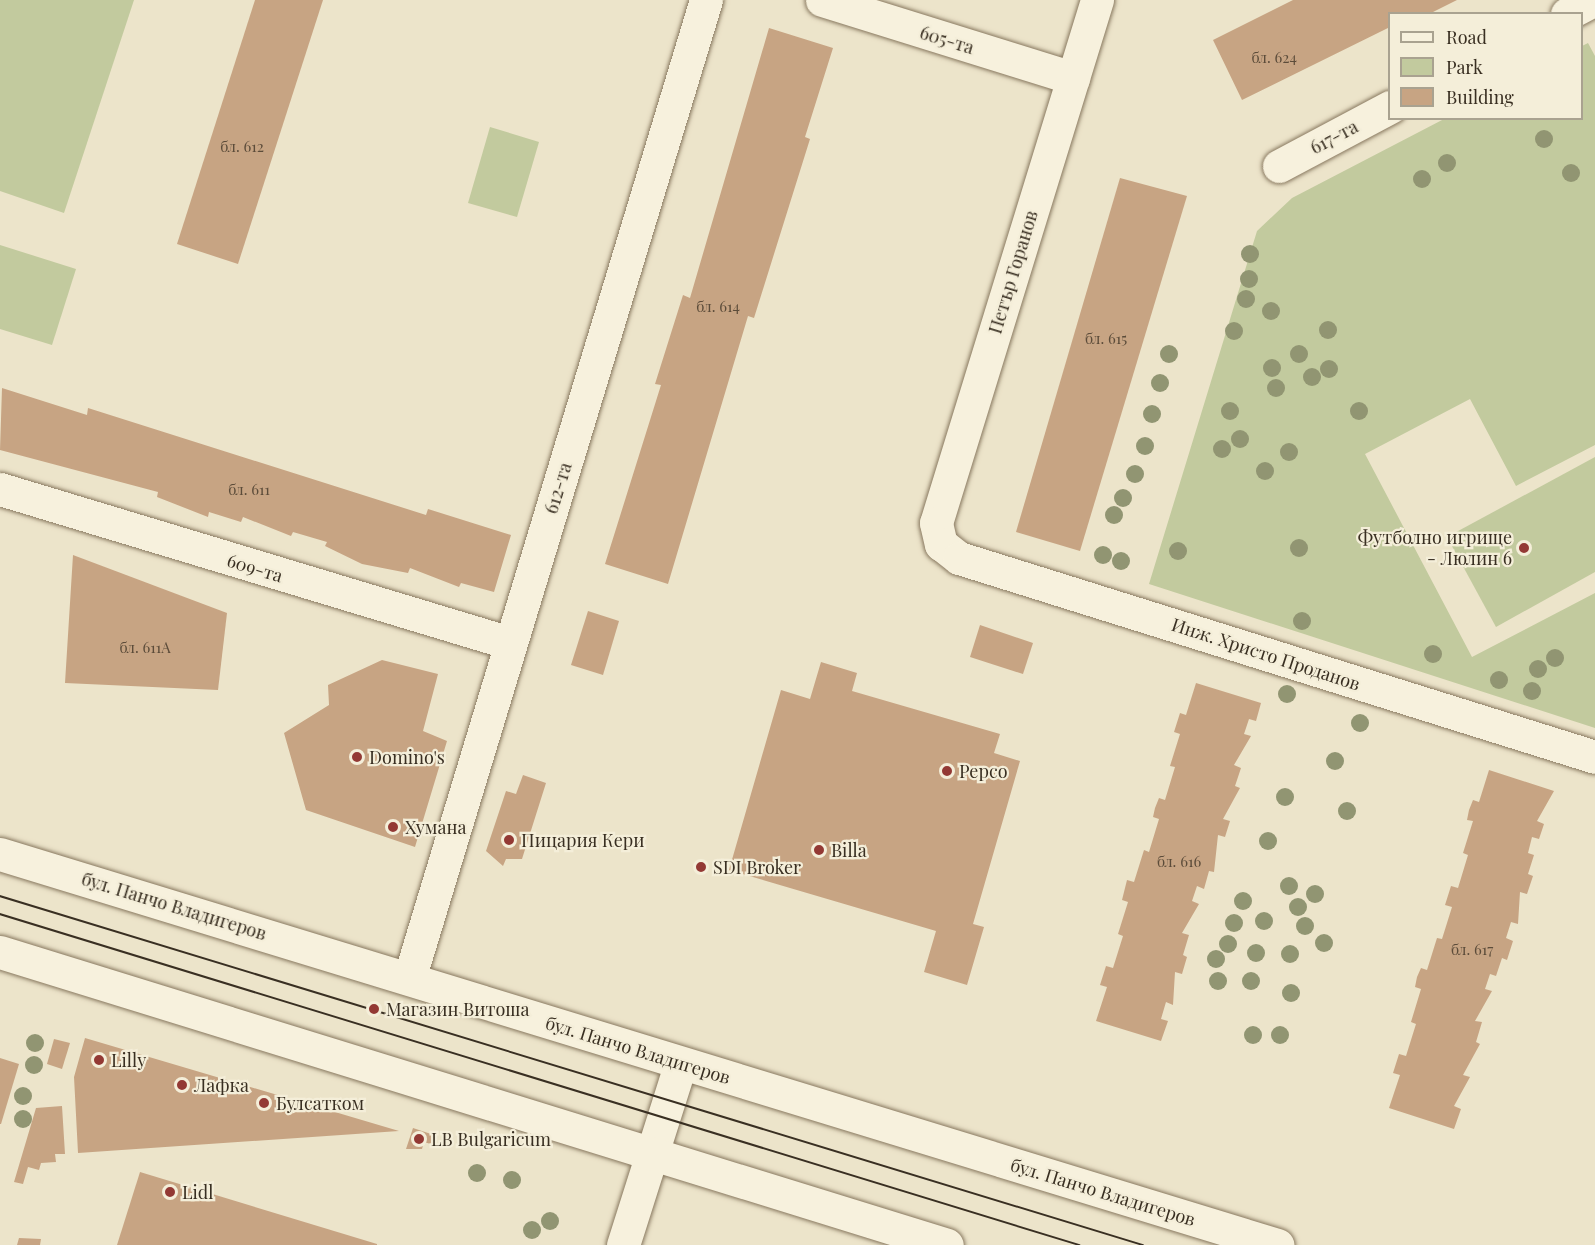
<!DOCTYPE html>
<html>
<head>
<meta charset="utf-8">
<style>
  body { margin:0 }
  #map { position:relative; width:1595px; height:1245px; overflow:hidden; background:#ece4ca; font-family:"Playfair Display",serif }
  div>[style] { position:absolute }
  .green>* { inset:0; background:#c2ca9e }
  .building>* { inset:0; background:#c7a483 }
  .roads { filter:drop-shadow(0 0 2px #88785f) drop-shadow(0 0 2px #88785f) }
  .minor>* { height:33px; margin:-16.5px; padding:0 16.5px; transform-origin:16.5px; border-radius:16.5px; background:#f7f1dd }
  .tertiary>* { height:33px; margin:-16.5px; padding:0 16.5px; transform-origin:16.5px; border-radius:16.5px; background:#f7f1dd }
  .secondary>* { height:33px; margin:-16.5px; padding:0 16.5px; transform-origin:16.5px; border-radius:16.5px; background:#f7f1dd }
  .tram>* { height:1.5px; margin:-0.75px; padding:0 0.75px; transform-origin:0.75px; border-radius:0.75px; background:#392f22 }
  .trees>* { width:18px; height:18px; margin:-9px; border-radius:50%; background:#919572 }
  .dots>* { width:16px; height:16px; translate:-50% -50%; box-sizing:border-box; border:3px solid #f4eed9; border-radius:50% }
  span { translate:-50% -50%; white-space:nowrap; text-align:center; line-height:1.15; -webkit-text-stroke:4.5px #f4eed9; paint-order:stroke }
  .number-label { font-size:15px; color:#5c4c3a }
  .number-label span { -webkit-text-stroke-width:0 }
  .street-label { font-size:18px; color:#392f22 }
  .poi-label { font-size:18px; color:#392f22 }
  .right { translate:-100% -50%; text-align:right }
  .left { translate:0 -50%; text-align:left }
  .legend { position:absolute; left:1388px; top:12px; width:195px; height:108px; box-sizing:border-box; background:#f4eed9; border:2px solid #a9a290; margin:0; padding:8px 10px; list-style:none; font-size:18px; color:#392f22 }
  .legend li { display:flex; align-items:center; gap:12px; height:30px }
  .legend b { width:30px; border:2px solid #a9a290 }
</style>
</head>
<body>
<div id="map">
  <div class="green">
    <i style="clip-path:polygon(0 0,134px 0,64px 213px,0 191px)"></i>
    <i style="clip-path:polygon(1588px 43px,1595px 56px,1595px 445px,1516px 486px,1470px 399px,1365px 454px,1472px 657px,1595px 593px,1595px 728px,1149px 584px,1257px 231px,1292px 198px,1444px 119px,1582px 118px,1582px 46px)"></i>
    <i style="clip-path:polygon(490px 127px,539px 142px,517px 217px,468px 203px)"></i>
    <i style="clip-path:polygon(0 245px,76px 269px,52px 345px,0 329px)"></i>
    <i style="clip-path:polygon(1595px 457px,1595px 572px,1496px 627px,1447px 537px)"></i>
  </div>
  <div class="building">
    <i style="clip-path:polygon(255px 0,323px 0,238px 264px,177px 244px)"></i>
    <i style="clip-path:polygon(1293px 0,1457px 0,1429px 14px,1390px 14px,1390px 27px,1242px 100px,1213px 40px)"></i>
    <i style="clip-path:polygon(769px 28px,833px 48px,805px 137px,810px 139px,754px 318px,748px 316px,668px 584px,605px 564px,661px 385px,655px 384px,683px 295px,690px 298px)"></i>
    <i style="clip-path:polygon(1120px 178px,1187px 196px,1080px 551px,1016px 532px)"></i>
    <i style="clip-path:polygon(2px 388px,87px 415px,88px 408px,426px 515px,428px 509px,511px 535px,494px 592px,461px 583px,459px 587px,410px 568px,408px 573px,362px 564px,325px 546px,327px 542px,293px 532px,291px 536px,243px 517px,241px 522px,209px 512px,208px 517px,157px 497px,158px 492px,0 450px)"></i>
    <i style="clip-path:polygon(73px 555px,227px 613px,218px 690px,65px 683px)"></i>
    <i style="clip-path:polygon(588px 611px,619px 621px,603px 675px,571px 665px)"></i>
    <i style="clip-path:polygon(980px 625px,1033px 643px,1023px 674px,970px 657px)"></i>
    <i style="clip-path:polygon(382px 660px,438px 674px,423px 731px,447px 741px,415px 847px,306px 810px,284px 733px,329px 705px,328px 685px)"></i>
    <i style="clip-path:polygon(821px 662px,857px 673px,852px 691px,1000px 734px,994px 753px,1020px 761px,973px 924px,984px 927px,967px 985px,924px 972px,936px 931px,729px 870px,781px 690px,810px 699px)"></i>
    <i style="clip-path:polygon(1196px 683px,1261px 703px,1256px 721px,1249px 719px,1244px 734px,1251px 736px,1234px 765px,1241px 768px,1235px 786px,1240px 788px,1223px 819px,1230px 821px,1225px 837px,1218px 835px,1214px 872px,1209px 871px,1204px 889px,1197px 886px,1192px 901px,1199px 904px,1182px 933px,1189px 935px,1183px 955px,1187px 957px,1182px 974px,1175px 972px,1173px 1005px,1166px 1002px,1161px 1019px,1168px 1021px,1161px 1041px,1096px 1021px,1107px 987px,1100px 985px,1106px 966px,1113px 968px,1123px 936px,1118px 934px,1128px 902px,1122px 900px,1127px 880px,1134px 882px,1144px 850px,1149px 852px,1159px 819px,1153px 817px,1155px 808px,1159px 798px,1165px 800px,1175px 767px,1170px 766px,1180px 734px,1174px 732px,1180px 713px,1186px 715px)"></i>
    <i style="clip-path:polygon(1489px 770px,1554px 791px,1537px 821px,1544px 824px,1539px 839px,1532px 837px,1528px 853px,1534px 855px,1528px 874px,1533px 876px,1527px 894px,1520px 892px,1518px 924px,1511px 922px,1506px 938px,1513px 941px,1507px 960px,1502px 958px,1496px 976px,1490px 974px,1485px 989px,1492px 991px,1475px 1021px,1482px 1022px,1476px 1042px,1480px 1044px,1463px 1075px,1470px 1077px,1454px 1106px,1461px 1109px,1454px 1129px,1389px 1108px,1400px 1075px,1393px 1073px,1399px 1054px,1406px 1056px,1416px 1024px,1411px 1022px,1421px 989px,1415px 987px,1417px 977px,1421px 968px,1427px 970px,1437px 938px,1442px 939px,1452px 907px,1445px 905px,1451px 886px,1458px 888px,1468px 855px,1463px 853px,1473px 821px,1467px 820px,1469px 810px,1473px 800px,1479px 802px)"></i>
    <i style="clip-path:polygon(523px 775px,546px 783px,522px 859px,506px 859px,503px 866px,486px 851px,506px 791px,516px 794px)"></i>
    <i style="clip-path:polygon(85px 1038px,247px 1086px,399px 1131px,78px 1153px,74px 1077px)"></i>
    <i style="clip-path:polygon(54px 1039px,70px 1043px,62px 1069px,47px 1064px)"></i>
    <i style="clip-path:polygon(0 1058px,19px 1064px,1px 1124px,0 1124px)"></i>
    <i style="clip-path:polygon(62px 1106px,65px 1154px,55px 1154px,56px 1162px,41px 1163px,39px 1170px,28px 1167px,23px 1184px,14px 1182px,36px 1108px)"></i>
    <i style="clip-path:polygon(413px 1128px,437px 1136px,434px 1145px,424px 1142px,422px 1149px,406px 1149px)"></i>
    <i style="clip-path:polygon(140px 1172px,377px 1244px,377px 1245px,117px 1245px)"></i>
    <i style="clip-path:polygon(19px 1238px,41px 1239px,40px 1245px,17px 1245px)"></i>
  </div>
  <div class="roads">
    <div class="minor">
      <i style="left:822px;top:0;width:263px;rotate:17.3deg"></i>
      <i style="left:1097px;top:0;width:547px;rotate:107.11deg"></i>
      <i style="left:936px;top:523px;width:22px;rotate:77deg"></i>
      <i style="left:941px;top:544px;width:23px;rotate:38deg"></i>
      <i style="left:959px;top:558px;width:666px;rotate:17.37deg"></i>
      <i style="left:1567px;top:14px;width:30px;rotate:-28deg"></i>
      <i style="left:1279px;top:166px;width:126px;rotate:-28deg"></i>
      <i style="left:0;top:489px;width:533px;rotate:16.8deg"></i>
      <i style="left:410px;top:976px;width:1020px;rotate:-73.13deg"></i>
    </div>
    <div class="tertiary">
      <i style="left:623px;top:1245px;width:189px;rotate:-72.4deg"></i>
    </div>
    <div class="secondary">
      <i style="left:0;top:854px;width:1336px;rotate:17.02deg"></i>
      <i style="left:0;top:952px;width:991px;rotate:17.19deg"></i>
    </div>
  </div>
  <div class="tram">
    <i style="left:0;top:896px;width:1195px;rotate:16.98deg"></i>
    <i style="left:0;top:914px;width:1129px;rotate:17.05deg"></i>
  </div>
  <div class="trees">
    <i style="left:1544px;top:139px"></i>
    <i style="left:1447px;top:163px"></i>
    <i style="left:1571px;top:173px"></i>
    <i style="left:1422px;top:179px"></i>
    <i style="left:1250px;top:254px"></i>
    <i style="left:1249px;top:279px"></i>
    <i style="left:1246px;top:299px"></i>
    <i style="left:1271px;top:311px"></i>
    <i style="left:1328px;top:330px"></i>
    <i style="left:1234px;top:331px"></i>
    <i style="left:1169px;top:354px"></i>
    <i style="left:1299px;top:354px"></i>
    <i style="left:1272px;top:368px"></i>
    <i style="left:1329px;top:369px"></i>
    <i style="left:1312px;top:377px"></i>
    <i style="left:1160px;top:383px"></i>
    <i style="left:1276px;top:388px"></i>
    <i style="left:1230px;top:411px"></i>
    <i style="left:1359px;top:411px"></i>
    <i style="left:1152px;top:414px"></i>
    <i style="left:1240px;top:439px"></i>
    <i style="left:1145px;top:446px"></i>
    <i style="left:1222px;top:449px"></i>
    <i style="left:1289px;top:452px"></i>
    <i style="left:1265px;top:471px"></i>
    <i style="left:1135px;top:474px"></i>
    <i style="left:1123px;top:498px"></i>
    <i style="left:1114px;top:515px"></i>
    <i style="left:1299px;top:548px"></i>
    <i style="left:1178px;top:551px"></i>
    <i style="left:1103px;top:555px"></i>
    <i style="left:1121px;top:561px"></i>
    <i style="left:1302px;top:621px"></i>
    <i style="left:1433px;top:654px"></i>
    <i style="left:1555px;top:658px"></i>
    <i style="left:1538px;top:669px"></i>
    <i style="left:1499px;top:680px"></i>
    <i style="left:1532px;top:691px"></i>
    <i style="left:1287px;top:694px"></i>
    <i style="left:1360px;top:723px"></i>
    <i style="left:1335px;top:761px"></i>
    <i style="left:1285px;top:797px"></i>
    <i style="left:1347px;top:811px"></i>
    <i style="left:1268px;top:841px"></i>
    <i style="left:1289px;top:886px"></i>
    <i style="left:1315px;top:894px"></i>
    <i style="left:1243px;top:901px"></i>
    <i style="left:1298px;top:907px"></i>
    <i style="left:1264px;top:921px"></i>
    <i style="left:1234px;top:923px"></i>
    <i style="left:1305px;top:926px"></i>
    <i style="left:1324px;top:943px"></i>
    <i style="left:1228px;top:944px"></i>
    <i style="left:1256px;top:953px"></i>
    <i style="left:1290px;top:954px"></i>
    <i style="left:1216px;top:959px"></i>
    <i style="left:1218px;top:981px"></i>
    <i style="left:1251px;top:981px"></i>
    <i style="left:1291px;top:993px"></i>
    <i style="left:1253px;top:1035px"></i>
    <i style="left:1280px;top:1035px"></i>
    <i style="left:35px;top:1043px"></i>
    <i style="left:34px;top:1065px"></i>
    <i style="left:23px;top:1096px"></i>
    <i style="left:23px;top:1119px"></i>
    <i style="left:477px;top:1173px"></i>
    <i style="left:512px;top:1180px"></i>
    <i style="left:550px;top:1221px"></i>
    <i style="left:532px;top:1230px"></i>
  </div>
  <div class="dots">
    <i style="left:1524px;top:548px;background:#933934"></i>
    <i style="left:357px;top:757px;background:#933934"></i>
    <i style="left:947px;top:771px;background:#933934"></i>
    <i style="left:393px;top:827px;background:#933934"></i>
    <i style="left:509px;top:840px;background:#933934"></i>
    <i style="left:819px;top:850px;background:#933934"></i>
    <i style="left:701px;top:867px;background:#933934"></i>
    <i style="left:374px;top:1009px;background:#933934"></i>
    <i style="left:99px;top:1060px;background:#933934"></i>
    <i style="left:182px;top:1085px;background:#933934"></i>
    <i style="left:264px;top:1103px;background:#933934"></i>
    <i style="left:419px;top:1139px;background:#933934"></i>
    <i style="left:170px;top:1192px;background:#933934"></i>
  </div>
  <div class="number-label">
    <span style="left:1274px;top:58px">бл. 624</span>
    <span style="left:242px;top:147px">бл. 612</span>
    <span style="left:718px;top:307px">бл. 614</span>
    <span style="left:1106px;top:339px">бл. 615</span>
    <span style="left:249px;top:490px">бл. 611</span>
    <span style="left:145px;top:648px">бл. 611А</span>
    <span style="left:1179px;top:862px">бл. 616</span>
    <span style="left:1472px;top:950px">бл. 617</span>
  </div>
  <div class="street-label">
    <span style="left:947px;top:40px;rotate:17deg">605-та</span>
    <span style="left:1334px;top:137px;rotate:-28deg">617-та</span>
    <span style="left:1013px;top:272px;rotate:-73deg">Петър Горанов</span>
    <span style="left:558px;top:488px;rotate:-73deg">612-та</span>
    <span style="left:255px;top:568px;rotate:17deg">609-та</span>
    <span style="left:1266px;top:654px;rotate:18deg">Инж. Христо Проданов</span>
    <span style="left:174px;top:906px;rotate:17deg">бул. Панчо Владигеров</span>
    <span style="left:638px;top:1050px;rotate:17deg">бул. Панчо Владигеров</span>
    <span style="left:1103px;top:1192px;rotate:17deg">бул. Панчо Владигеров</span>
  </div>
  <div class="poi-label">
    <span class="right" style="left:1512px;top:548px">Футболно игрище<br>- Люлин 6</span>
    <span class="left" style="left:369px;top:757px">Domino's</span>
    <span class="left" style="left:959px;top:771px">Pepco</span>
    <span class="left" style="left:405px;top:827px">Хумана</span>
    <span class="left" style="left:521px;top:840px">Пицария Кери</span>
    <span class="left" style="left:831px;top:850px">Billa</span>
    <span class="left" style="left:713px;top:867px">SDI Broker</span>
    <span class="left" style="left:386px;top:1009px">Магазин Витоша</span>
    <span class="left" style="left:111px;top:1060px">Lilly</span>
    <span class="left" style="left:194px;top:1085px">Лафка</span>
    <span class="left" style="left:276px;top:1103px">Булсатком</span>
    <span class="left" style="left:431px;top:1139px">LB Bulgaricum</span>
    <span class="left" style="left:182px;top:1192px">Lidl</span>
  </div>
  <ul class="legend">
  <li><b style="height:8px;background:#f7f1dd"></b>Road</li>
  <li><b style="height:16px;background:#c2ca9e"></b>Park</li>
  <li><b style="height:16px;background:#c7a483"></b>Building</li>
  </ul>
</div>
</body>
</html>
